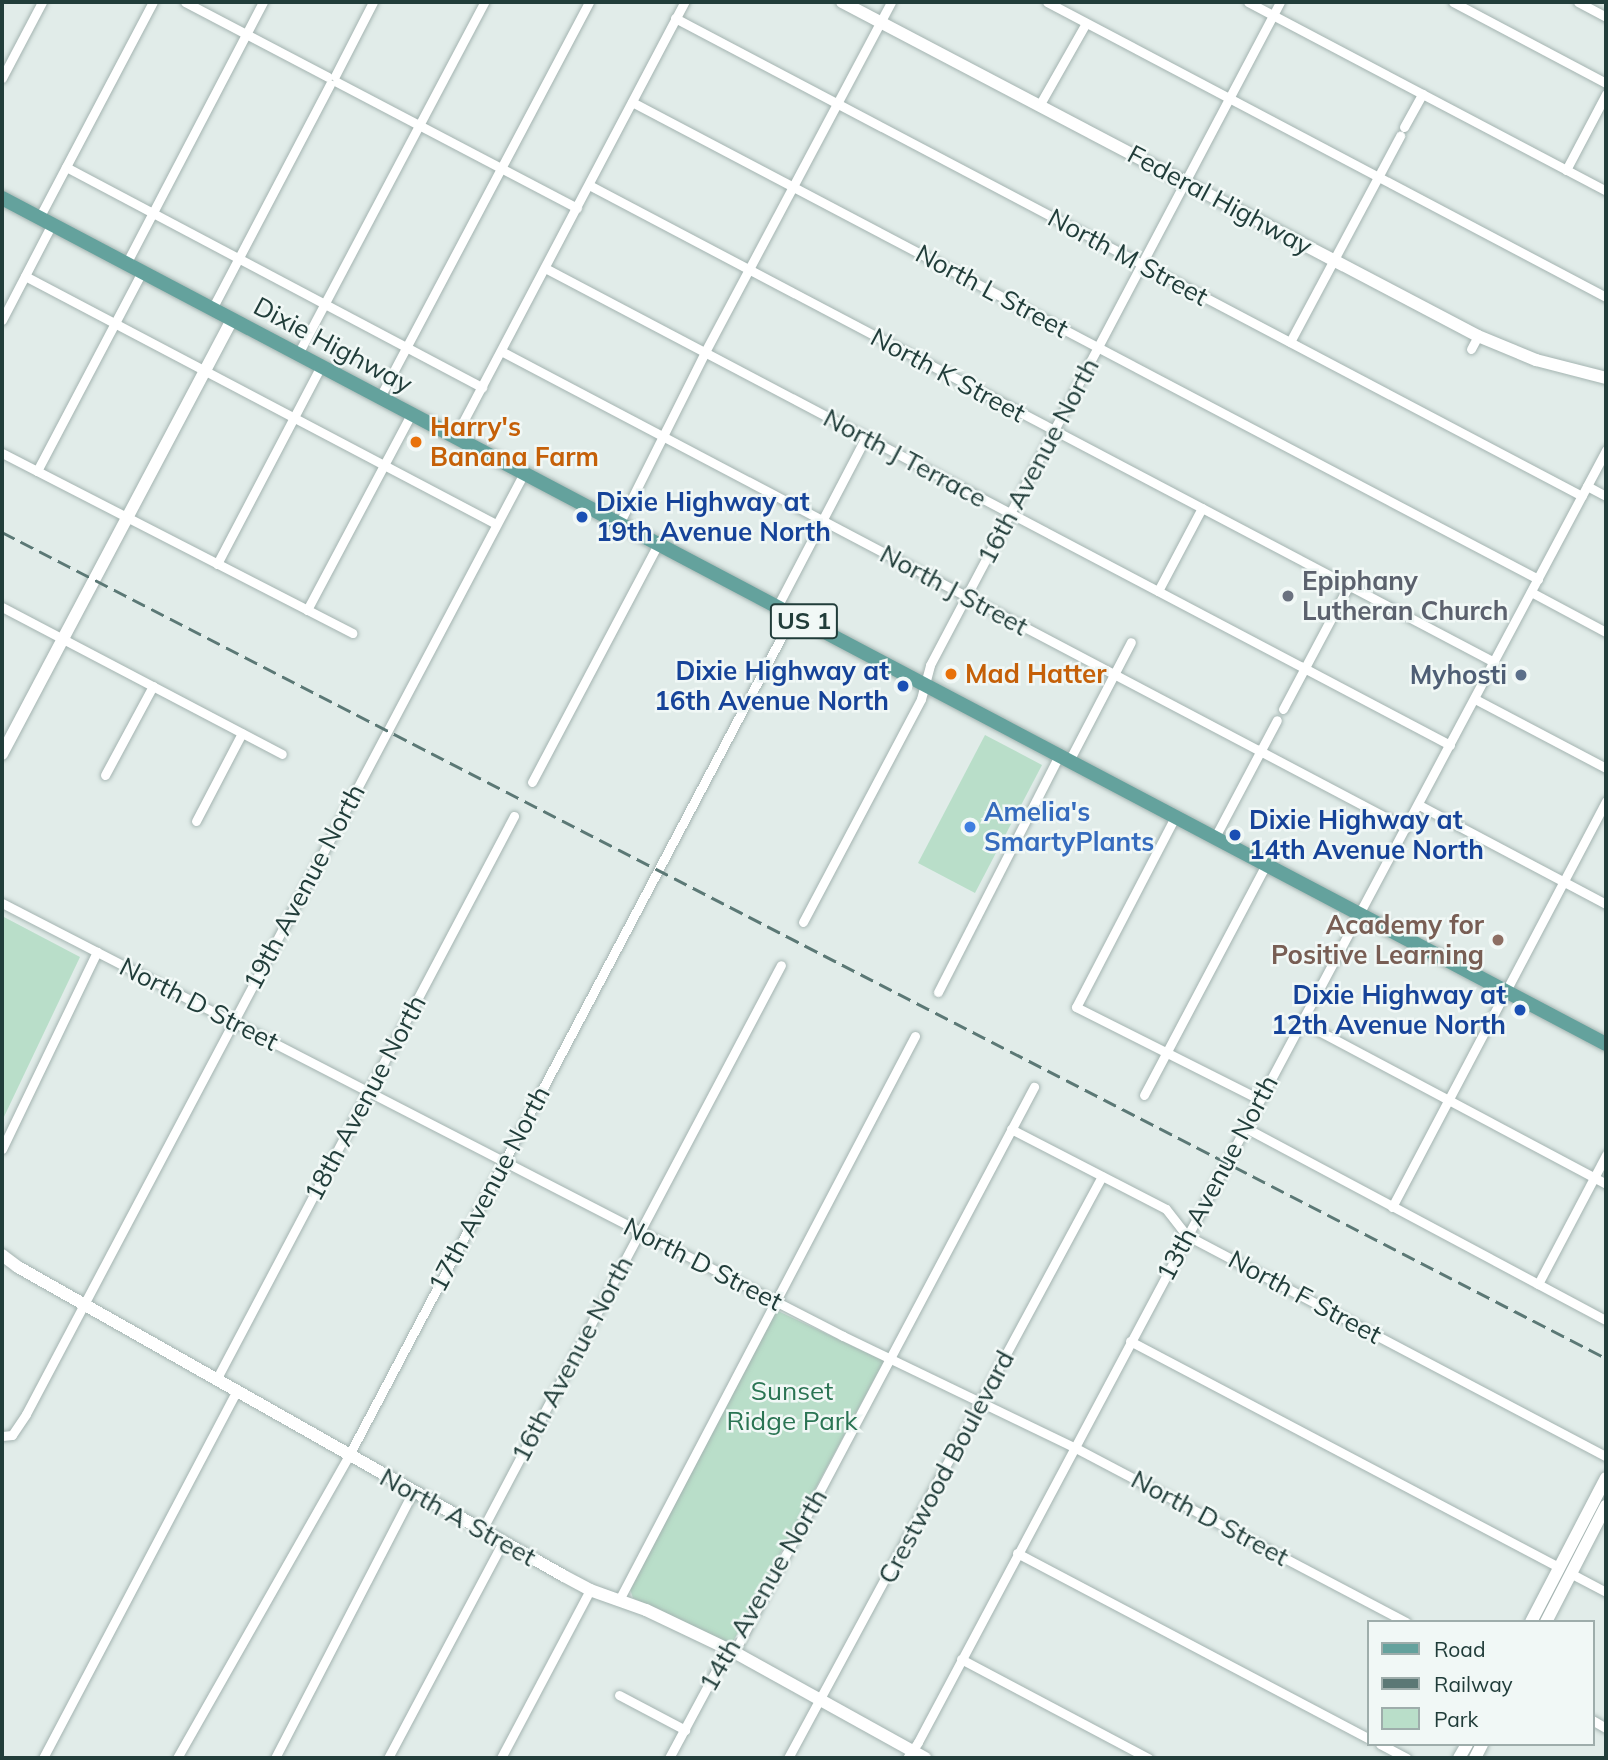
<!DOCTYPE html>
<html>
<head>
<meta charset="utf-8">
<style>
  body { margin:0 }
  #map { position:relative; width:1608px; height:1760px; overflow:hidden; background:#e1ece9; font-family:Mulish,sans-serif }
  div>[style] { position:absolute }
  .green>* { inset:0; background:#b9dec9 }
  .roads { filter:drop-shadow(0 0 2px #a4b4b1) drop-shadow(0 0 2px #a4b4b1) }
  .minor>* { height:9px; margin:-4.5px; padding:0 4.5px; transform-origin:4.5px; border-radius:4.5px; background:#fff }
  .tertiary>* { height:12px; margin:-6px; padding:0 6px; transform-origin:6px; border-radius:6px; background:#fff }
  .secondary>* { height:12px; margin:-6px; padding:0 6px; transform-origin:6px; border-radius:6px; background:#fff }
  .primary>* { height:14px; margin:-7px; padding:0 7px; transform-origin:7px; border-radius:7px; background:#64a29d }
  .rail>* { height:2.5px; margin-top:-1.25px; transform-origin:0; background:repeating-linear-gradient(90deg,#5b7875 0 14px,transparent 0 21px) }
  .dots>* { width:19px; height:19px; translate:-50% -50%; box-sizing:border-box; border:4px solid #f1f8f6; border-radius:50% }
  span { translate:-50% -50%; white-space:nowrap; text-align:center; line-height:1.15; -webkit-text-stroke:5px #f1f8f6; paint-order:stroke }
  .shield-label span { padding:2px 5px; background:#f1f8f6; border:2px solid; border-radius:5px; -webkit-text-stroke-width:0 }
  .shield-label { font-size:24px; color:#213d3a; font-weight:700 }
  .street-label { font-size:26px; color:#213d3a }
  .food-label { font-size:26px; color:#c56008; font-weight:700 }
  .left { translate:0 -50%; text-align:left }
  .transit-label { font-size:26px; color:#164399; font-weight:700 }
  .right { translate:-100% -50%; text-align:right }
  .worship-label { font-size:26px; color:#5b616d; font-weight:700 }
  .service-label { font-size:26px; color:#4e5e75; font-weight:700 }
  .shop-label { font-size:26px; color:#366cbe; font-weight:700 }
  .education-label { font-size:26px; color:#785e54; font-weight:700 }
  .park-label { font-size:26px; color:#2a7453 }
  .frame { position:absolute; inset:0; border:4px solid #213d3a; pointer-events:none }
  .legend { position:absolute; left:1367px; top:1620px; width:228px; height:126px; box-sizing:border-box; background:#f1f8f6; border:2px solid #9eadab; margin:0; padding:9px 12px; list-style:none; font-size:21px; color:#213d3a }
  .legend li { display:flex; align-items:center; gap:14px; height:35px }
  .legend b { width:35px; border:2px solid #9eadab }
</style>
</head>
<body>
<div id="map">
  <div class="green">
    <i style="clip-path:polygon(985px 735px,1042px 765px,975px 893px,918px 863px)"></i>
    <i style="clip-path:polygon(2px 916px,80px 957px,2px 1121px)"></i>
    <i style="clip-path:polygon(776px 1310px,884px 1361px,730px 1647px,633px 1598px,630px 1589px)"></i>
  </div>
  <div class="roads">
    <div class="minor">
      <i style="left:185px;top:2px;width:161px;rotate:27.7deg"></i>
      <i style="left:1047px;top:2px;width:632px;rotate:27.82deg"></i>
      <i style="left:1248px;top:2px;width:405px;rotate:27.8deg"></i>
      <i style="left:1453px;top:2px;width:173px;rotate:27.9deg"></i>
      <i style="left:1578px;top:2px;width:32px;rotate:28deg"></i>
      <i style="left:675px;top:18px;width:1025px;rotate:27.79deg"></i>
      <i style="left:335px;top:76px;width:83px;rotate:-62.8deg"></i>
      <i style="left:2px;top:78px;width:86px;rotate:-62.2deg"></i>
      <i style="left:337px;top:82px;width:271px;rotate:27.7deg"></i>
      <i style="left:632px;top:102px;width:1024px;rotate:27.77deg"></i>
      <i style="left:1040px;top:104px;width:93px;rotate:-60.4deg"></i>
      <i style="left:1404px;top:127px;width:38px;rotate:-61deg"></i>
      <i style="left:66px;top:167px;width:471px;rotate:27.9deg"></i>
      <i style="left:1566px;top:170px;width:86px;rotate:-62.2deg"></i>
      <i style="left:589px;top:185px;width:1023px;rotate:27.79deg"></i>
      <i style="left:39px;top:218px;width:244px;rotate:-62.2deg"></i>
      <i style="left:126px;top:264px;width:296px;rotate:-62.4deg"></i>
      <i style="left:545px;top:268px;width:1023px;rotate:27.79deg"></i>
      <i style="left:25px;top:276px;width:532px;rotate:27.77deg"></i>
      <i style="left:212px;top:309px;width:254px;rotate:-62.3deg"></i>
      <i style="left:2px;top:320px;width:108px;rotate:-62.5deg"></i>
      <i style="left:1290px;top:342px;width:234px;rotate:-61.9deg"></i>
      <i style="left:1471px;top:349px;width:15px;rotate:-62deg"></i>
      <i style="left:501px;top:351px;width:1023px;rotate:27.79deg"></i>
      <i style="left:298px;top:354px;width:398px;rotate:-62.1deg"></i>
      <i style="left:380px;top:397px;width:447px;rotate:-62.1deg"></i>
      <i style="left:455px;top:437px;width:492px;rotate:-62.2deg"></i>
      <i style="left:2px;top:453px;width:394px;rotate:27.2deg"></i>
      <i style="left:37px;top:471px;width:225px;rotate:-62.2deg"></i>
      <i style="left:1587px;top:486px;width:21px;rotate:28deg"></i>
      <i style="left:619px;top:524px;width:192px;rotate:-63.4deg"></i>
      <i style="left:705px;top:352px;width:396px;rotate:-62deg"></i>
      <i style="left:217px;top:564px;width:224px;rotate:-62.3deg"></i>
      <i style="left:1158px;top:591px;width:94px;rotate:-62.1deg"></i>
      <i style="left:1531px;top:592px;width:85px;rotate:28.1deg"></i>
      <i style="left:2px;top:607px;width:316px;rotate:27.7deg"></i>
      <i style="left:777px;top:607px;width:192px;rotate:-62.4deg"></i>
      <i style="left:307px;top:610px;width:222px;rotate:-62deg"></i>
      <i style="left:1475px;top:699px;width:148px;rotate:27.8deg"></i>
      <i style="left:1283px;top:709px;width:140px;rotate:-62deg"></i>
      <i style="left:1069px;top:761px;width:134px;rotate:-62.5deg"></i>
      <i style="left:105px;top:775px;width:101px;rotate:-61.7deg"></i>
      <i style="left:532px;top:782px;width:269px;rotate:-62.1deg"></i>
      <i style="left:1419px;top:805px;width:212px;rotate:27.9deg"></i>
      <i style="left:1175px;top:817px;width:214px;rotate:117.5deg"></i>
      <i style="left:1076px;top:1007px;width:205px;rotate:26.7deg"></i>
      <i style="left:196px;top:821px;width:99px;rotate:-62.4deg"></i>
      <i style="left:1215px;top:837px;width:132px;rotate:-62.1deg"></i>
      <i style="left:2px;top:903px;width:946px;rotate:27.24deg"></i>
      <i style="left:843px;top:1336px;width:256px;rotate:25.7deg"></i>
      <i style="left:1074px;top:1447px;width:375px;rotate:27.8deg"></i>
      <i style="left:803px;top:922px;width:252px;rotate:-62.1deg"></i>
      <i style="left:921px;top:699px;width:35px;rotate:-75deg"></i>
      <i style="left:930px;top:665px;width:750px;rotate:-62.17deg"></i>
      <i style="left:938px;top:992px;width:265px;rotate:-62.9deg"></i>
      <i style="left:1300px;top:1021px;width:347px;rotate:28deg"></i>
      <i style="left:1144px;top:1095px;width:260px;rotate:-62.1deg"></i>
      <i style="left:1244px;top:1127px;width:410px;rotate:28.1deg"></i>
      <i style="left:1011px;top:1129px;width:174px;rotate:27.3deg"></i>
      <i style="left:1166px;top:1209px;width:33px;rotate:52deg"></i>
      <i style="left:1186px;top:1235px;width:475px;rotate:27.8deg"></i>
      <i style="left:2px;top:1149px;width:219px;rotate:-64.3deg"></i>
      <i style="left:1392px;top:1207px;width:459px;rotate:-62.2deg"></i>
      <i style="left:1538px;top:1284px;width:146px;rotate:-62.2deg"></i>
      <i style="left:1130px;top:1341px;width:485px;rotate:27.8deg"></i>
      <i style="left:216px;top:1380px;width:638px;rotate:-62.15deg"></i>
      <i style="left:2px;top:1436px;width:10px;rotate:-6deg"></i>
      <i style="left:12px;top:1435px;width:25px;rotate:-56deg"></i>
      <i style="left:26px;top:1414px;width:1065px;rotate:-62.11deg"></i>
      <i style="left:482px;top:1530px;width:639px;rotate:-62.11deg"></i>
      <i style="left:1017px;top:1553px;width:397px;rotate:27.8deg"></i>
      <i style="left:1570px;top:1573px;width:41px;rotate:27.8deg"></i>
      <i style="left:619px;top:1600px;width:637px;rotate:-62.31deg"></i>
      <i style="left:961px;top:1659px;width:212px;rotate:27.9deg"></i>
      <i style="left:619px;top:1695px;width:75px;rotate:27.9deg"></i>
      <i style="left:1592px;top:1720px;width:16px;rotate:30deg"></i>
      <i style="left:1380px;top:1744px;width:30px;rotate:28deg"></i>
      <i style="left:43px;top:1758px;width:414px;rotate:-62.2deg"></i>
      <i style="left:177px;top:1758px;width:348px;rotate:-60.4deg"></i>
      <i style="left:349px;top:1455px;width:950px;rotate:-62.14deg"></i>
      <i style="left:275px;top:1758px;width:300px;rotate:-62.6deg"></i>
      <i style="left:388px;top:1758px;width:245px;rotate:-62deg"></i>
      <i style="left:501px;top:1758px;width:190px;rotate:-62.1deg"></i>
      <i style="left:669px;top:1758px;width:108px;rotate:-61.8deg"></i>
      <i style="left:720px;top:1663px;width:25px;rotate:-45deg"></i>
      <i style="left:738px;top:1645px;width:632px;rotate:-62.06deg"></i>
      <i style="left:788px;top:1758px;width:661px;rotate:-61.65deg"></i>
      <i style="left:907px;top:1758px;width:19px;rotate:-55deg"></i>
      <i style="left:918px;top:1742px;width:1464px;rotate:-61.96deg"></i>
    </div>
    <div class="tertiary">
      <i style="left:2px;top:754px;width:492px;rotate:-62.1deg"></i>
      <i style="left:2px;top:1255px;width:20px;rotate:37deg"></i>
      <i style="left:18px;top:1267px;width:627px;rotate:29.51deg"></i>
      <i style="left:564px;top:1576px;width:30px;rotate:28deg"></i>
      <i style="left:590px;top:1590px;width:59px;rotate:19.7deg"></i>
      <i style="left:646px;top:1610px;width:95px;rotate:25.5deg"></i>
      <i style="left:732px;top:1651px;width:221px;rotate:29deg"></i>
    </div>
    <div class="secondary">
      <i style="left:842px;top:2px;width:718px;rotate:27.71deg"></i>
      <i style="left:1478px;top:336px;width:63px;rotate:22.5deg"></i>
      <i style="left:1536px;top:360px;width:72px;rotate:14.4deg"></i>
      <i style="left:1531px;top:1622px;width:162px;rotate:-62.5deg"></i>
      <i style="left:1546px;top:1622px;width:131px;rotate:-62.7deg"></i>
      <i style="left:1459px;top:1758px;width:16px;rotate:-60deg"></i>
      <i style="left:1475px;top:1758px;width:16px;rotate:-63deg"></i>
    </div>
    <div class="primary">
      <i style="left:2px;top:198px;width:1813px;rotate:27.81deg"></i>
    </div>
  </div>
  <div class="rail">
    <i style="left:2px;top:532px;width:1804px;rotate:27.25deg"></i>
  </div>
  <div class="dots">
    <i style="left:416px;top:442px;background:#e8710a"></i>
    <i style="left:582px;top:517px;background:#1a4fb4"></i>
    <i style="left:1288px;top:596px;background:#6b7280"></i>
    <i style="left:951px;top:674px;background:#e8710a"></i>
    <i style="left:1521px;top:675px;background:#5c6f8a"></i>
    <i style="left:903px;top:686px;background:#1a4fb4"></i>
    <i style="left:970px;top:827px;background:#3f7fe0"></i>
    <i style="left:1235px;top:835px;background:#1a4fb4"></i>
    <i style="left:1498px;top:940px;background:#8d6e63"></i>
    <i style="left:1520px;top:1010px;background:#1a4fb4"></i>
  </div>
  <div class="shield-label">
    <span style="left:804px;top:621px">US 1</span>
  </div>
  <div class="street-label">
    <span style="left:1220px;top:200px;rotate:28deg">Federal Highway</span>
    <span style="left:1128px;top:257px;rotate:28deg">North M Street</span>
    <span style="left:992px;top:291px;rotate:28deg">North L Street</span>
    <span style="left:333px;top:345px;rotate:28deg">Dixie Highway</span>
    <span style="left:948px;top:375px;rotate:28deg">North K Street</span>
    <span style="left:905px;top:458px;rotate:28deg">North J Terrace</span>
    <span style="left:1038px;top:461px;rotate:-62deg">16th Avenue North</span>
    <span style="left:954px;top:590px;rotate:28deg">North J Street</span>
    <span style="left:304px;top:887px;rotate:-62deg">19th Avenue North</span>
    <span style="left:199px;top:1004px;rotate:27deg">North D Street</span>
    <span style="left:365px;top:1098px;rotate:-62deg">18th Avenue North</span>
    <span style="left:1217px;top:1178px;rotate:-62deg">13th Avenue North</span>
    <span style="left:489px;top:1189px;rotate:-62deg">17th Avenue North</span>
    <span style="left:703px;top:1264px;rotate:27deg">North D Street</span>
    <span style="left:1305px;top:1297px;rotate:28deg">North F Street</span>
    <span style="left:572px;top:1359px;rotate:-62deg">16th Avenue North</span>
    <span style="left:946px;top:1467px;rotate:-62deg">Crestwood Boulevard</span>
    <span style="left:458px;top:1517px;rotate:29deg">North A Street</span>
    <span style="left:1210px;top:1518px;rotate:28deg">North D Street</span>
    <span style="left:763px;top:1590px;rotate:-60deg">14th Avenue North</span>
  </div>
  <div class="food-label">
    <span class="left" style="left:430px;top:442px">Harry's<br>Banana Farm</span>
    <span class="left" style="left:965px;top:674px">Mad Hatter</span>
  </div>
  <div class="transit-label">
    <span class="left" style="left:596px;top:517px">Dixie Highway at<br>19th Avenue North</span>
    <span class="right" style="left:889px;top:686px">Dixie Highway at<br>16th Avenue North</span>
    <span class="left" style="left:1249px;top:835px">Dixie Highway at<br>14th Avenue North</span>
    <span class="right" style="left:1506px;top:1010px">Dixie Highway at<br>12th Avenue North</span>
  </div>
  <div class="worship-label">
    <span class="left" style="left:1302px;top:596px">Epiphany<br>Lutheran Church</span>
  </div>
  <div class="service-label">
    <span class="right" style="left:1507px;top:675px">Myhosti</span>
  </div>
  <div class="shop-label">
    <span class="left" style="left:984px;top:827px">Amelia's<br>SmartyPlants</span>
  </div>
  <div class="education-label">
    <span class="right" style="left:1484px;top:940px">Academy for<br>Positive Learning</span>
  </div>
  <div class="park-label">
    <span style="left:792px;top:1406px">Sunset<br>Ridge Park</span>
  </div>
  <div class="frame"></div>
  <ul class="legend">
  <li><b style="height:9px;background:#64a29d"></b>Road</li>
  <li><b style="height:9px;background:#5b7875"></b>Railway</li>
  <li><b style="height:19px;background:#b9dec9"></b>Park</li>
  </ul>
</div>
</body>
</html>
